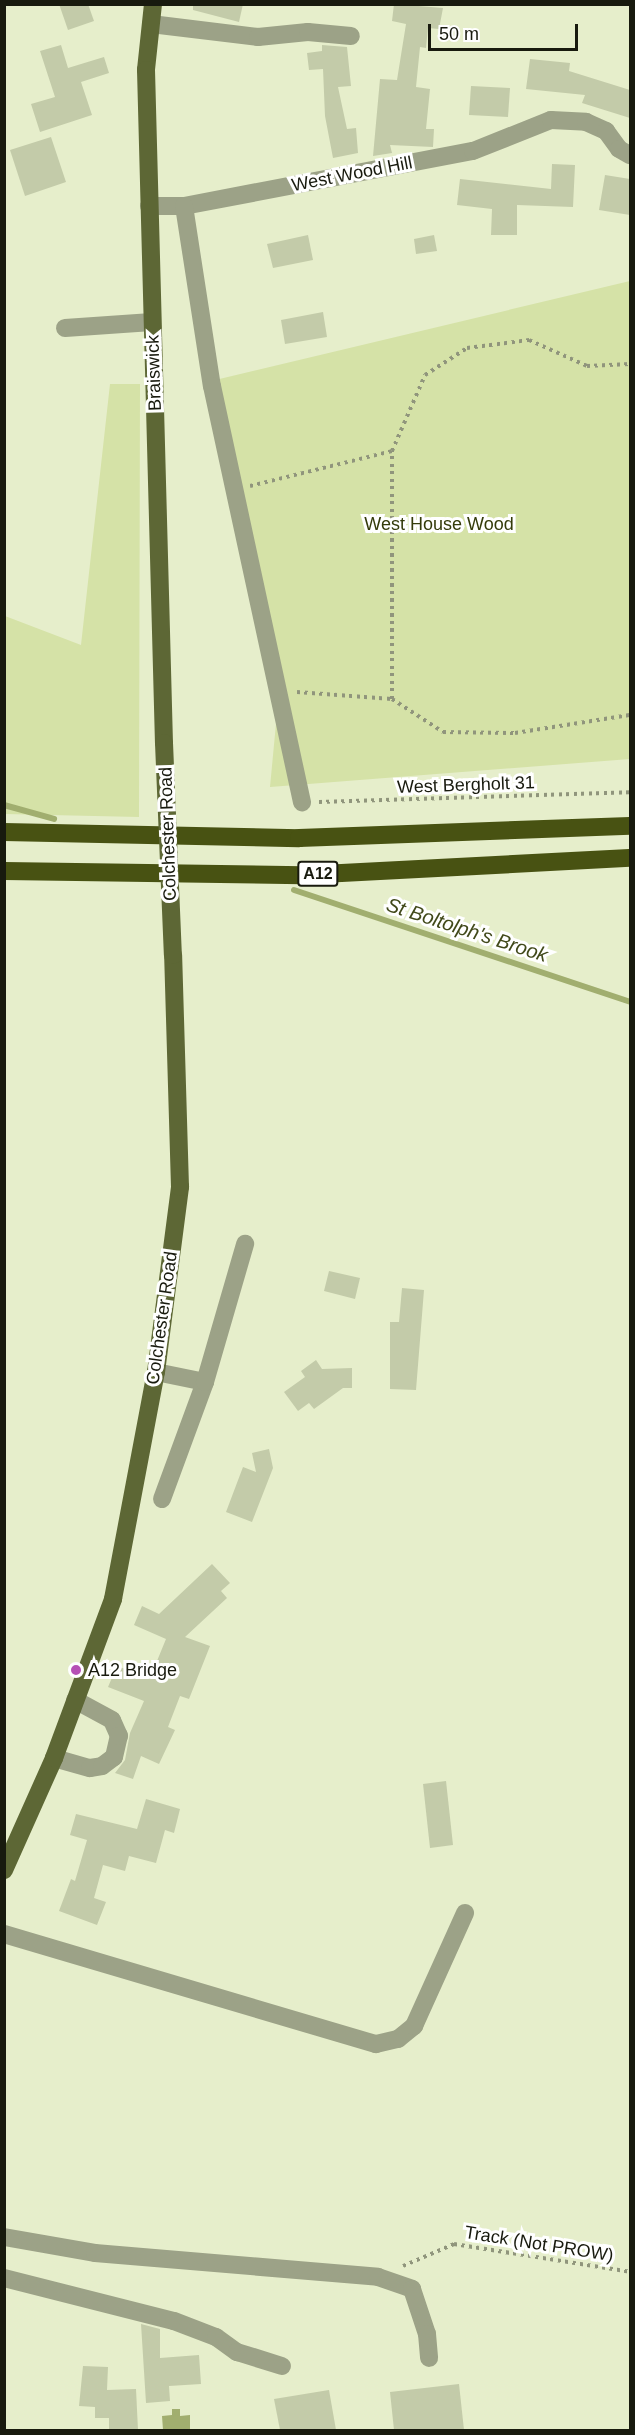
<!DOCTYPE html>
<html>
<head>
<meta charset="utf-8">
<style>
  body { margin:0 }
  #map { position:relative; width:635px; height:2435px; overflow:hidden; background:#e6eecb; font-family:Arial,sans-serif }
  div>[style] { position:absolute }
  .green>* { inset:0; background:#d5e2a7 }
  .water>* { inset:0; background:#a1ae6f }
  .stream>* { height:6px; margin:-3px; padding:0 3px; transform-origin:3px; border-radius:3px; background:#a1ae6f }
  .building>* { inset:0; background:#c3cba9 }
  .path>* { height:4px; margin-top:-2px; transform-origin:0; background:repeating-linear-gradient(90deg,#90957c 0 3px,transparent 0 7.5px) }
  .minor>* { height:18px; margin:-9px; padding:0 9px; transform-origin:9px; border-radius:9px; background:#9ca287 }
  .major>* { height:18px; margin:-9px; padding:0 9px; transform-origin:9px; border-radius:9px; background:#5d6735 }
  .highway>* { height:18px; margin:-9px; padding:0 9px; transform-origin:9px; border-radius:9px; background:#485212 }
  .major-bridge>* { height:18px; margin:-9px; padding:0 9px; transform-origin:9px; border-radius:9px; background:#5d6735 }
  .dots>* { width:16px; height:16px; translate:-50% -50%; box-sizing:border-box; border:3px solid #fff; border-radius:50% }
  span { translate:-50% -50%; white-space:nowrap; text-align:center; line-height:1.15; -webkit-text-stroke:6px #fff; paint-order:stroke }
  .shield-label span { padding:2px 4px; background:#fff; border:2px solid; border-radius:4px; -webkit-text-stroke-width:0 }
  .shield-label { font-size:16px; color:#181a0e; font-weight:700 }
  .street-label { font-size:18px; color:#181a0e }
  .park-label { font-size:18px; color:#343b0a }
  .poi-label { font-size:18px; color:#181a0e }
  .left { translate:0 -50%; text-align:left }
  .water-label { font-size:20px; color:#41491a; font-style:italic }
  .frame { position:absolute; inset:0; border:6px solid #181a0e; pointer-events:none }
  .scale { position:absolute; left:428px; top:24px; width:150px; height:27px; box-sizing:border-box; border:3px solid #181a0e; border-top:0; padding-left:8px; font-size:18px; line-height:21px; white-space:nowrap; color:#181a0e; -webkit-text-stroke:4px #fff; paint-order:stroke }
</style>
</head>
<body>
<div id="map">
  <div class="green">
    <i style="clip-path:polygon(630px 281px,630px 759px,270px 787px,279px 692px,211px 381px)"></i>
    <i style="clip-path:polygon(110px 384px,140px 384px,139px 817px,5px 814px,5px 616px,81px 645px)"></i>
  </div>
  <div class="water">
    <i style="clip-path:polygon(172px 2409px,180px 2409px,180px 2416px,190px 2415px,190px 2429px,163px 2430px,162px 2416px,172px 2415px)"></i>
  </div>
  <div class="stream">
    <i style="left:4px;top:805px;width:52px;rotate:15.6deg"></i>
    <i style="left:294px;top:890px;width:354px;rotate:18.4deg"></i>
  </div>
  <div class="building">
    <i style="clip-path:polygon(59px 4px,88px 4px,94px 21px,68px 30px)"></i>
    <i style="clip-path:polygon(193px 4px,243px 4px,239px 22px,193px 10px)"></i>
    <i style="clip-path:polygon(394px 4px,443px 8px,439px 29px,428px 28px,426px 48px,420px 47px,416px 87px,430px 89px,426px 129px,434px 129px,433px 147px,390px 145px,392px 153px,373px 156px,380px 79px,397px 80px,406px 24px,392px 21px)"></i>
    <i style="clip-path:polygon(61px 45px,68px 68px,104px 57px,109px 73px,81px 82px,92px 115px,40px 132px,31px 104px,55px 97px,40px 51px)"></i>
    <i style="clip-path:polygon(322px 45px,347px 47px,351px 86px,338px 87px,347px 129px,356px 128px,358px 153px,333px 158px,325px 116px,323px 69px,309px 70px,307px 53px,322px 51px)"></i>
    <i style="clip-path:polygon(530px 59px,570px 63px,569px 71px,630px 90px,630px 118px,582px 103px,585px 95px,526px 89px)"></i>
    <i style="clip-path:polygon(471px 86px,510px 88px,508px 117px,469px 115px)"></i>
    <i style="clip-path:polygon(51px 137px,66px 182px,25px 196px,10px 150px)"></i>
    <i style="clip-path:polygon(552px 164px,575px 165px,573px 207px,517px 205px,517px 235px,491px 235px,492px 209px,457px 205px,460px 179px,551px 189px)"></i>
    <i style="clip-path:polygon(605px 175px,630px 179px,630px 215px,599px 210px)"></i>
    <i style="clip-path:polygon(308px 235px,313px 260px,273px 268px,267px 244px)"></i>
    <i style="clip-path:polygon(434px 235px,437px 251px,416px 254px,414px 239px)"></i>
    <i style="clip-path:polygon(323px 312px,327px 337px,285px 344px,281px 320px)"></i>
    <i style="clip-path:polygon(329px 1271px,360px 1278px,355px 1299px,324px 1291px)"></i>
    <i style="clip-path:polygon(402px 1288px,424px 1290px,416px 1390px,390px 1389px,390px 1322px,399px 1322px)"></i>
    <i style="clip-path:polygon(316px 1360px,322px 1369px,352px 1368px,352px 1388px,343px 1388px,314px 1409px,309px 1403px,298px 1411px,284px 1392px,305px 1377px,301px 1371px)"></i>
    <i style="clip-path:polygon(269px 1449px,273px 1468px,252px 1522px,226px 1512px,243px 1467px,256px 1472px,252px 1453px)"></i>
    <i style="clip-path:polygon(212px 1564px,230px 1583px,221px 1591px,227px 1598px,185px 1637px,210px 1646px,189px 1699px,180px 1696px,168px 1727px,175px 1730px,159px 1764px,141px 1756px,133px 1779px,115px 1773px,125px 1760px,130px 1733px,144px 1701px,108px 1687px,117px 1666px,150px 1678px,166px 1639px,134px 1625px,142px 1606px,159px 1614px)"></i>
    <i style="clip-path:polygon(446px 1781px,453px 1845px,430px 1848px,423px 1784px)"></i>
    <i style="clip-path:polygon(146px 1799px,180px 1809px,174px 1833px,165px 1830px,156px 1863px,129px 1856px,125px 1871px,103px 1865px,94px 1898px,106px 1902px,97px 1925px,59px 1911px,71px 1879px,75px 1881px,87px 1840px,70px 1835px,76px 1814px,137px 1829px)"></i>
    <i style="clip-path:polygon(141px 2324px,160px 2329px,160px 2358px,199px 2355px,201px 2384px,169px 2386px,170px 2401px,146px 2403px)"></i>
    <i style="clip-path:polygon(83px 2366px,108px 2367px,107px 2390px,136px 2389px,138px 2430px,109px 2430px,109px 2418px,95px 2418px,95px 2407px,79px 2406px)"></i>
    <i style="clip-path:polygon(459px 2384px,464px 2430px,394px 2430px,390px 2392px)"></i>
    <i style="clip-path:polygon(329px 2390px,336px 2430px,280px 2430px,274px 2399px)"></i>
  </div>
  <div class="path">
    <i style="left:250px;top:486px;width:146px;rotate:-13.8deg"></i>
    <i style="left:392px;top:451px;width:83px;rotate:-66.5deg"></i>
    <i style="left:425px;top:375px;width:50px;rotate:-32.7deg"></i>
    <i style="left:467px;top:348px;width:63px;rotate:-7.4deg"></i>
    <i style="left:529px;top:340px;width:64px;rotate:24.1deg"></i>
    <i style="left:587px;top:366px;width:43px;rotate:-2.7deg"></i>
    <i style="left:297px;top:692px;width:95px;rotate:4.2deg"></i>
    <i style="left:392px;top:699px;width:61px;rotate:32.9deg"></i>
    <i style="left:443px;top:732px;width:72px;rotate:0.8deg"></i>
    <i style="left:515px;top:733px;width:116px;rotate:-8.9deg"></i>
    <i style="left:392px;top:699px;width:248px;rotate:-90deg"></i>
    <i style="left:319px;top:802px;width:311px;rotate:-1.8deg"></i>
    <i style="left:403px;top:2266px;width:56px;rotate:-23.3deg"></i>
    <i style="left:454px;top:2244px;width:178px;rotate:9deg"></i>
  </div>
  <div class="minor">
    <i style="left:151px;top:24px;width:108px;rotate:6.9deg"></i>
    <i style="left:258px;top:37px;width:50px;rotate:-5.7deg"></i>
    <i style="left:308px;top:32px;width:43px;rotate:5.3deg"></i>
    <i style="left:149px;top:206px;width:35px"></i>
    <i style="left:184px;top:206px;width:294px;rotate:-10.8deg"></i>
    <i style="left:473px;top:151px;width:84px;rotate:-21.7deg"></i>
    <i style="left:551px;top:120px;width:35px;rotate:3deg"></i>
    <i style="left:586px;top:122px;width:22px;rotate:24deg"></i>
    <i style="left:606px;top:131px;width:22px;rotate:54deg"></i>
    <i style="left:619px;top:149px;width:13px;rotate:29deg"></i>
    <i style="left:184px;top:206px;width:182px;rotate:81.2deg"></i>
    <i style="left:212px;top:386px;width:426px;rotate:77.8deg"></i>
    <i style="left:65px;top:328px;width:87px;rotate:-3.9deg"></i>
    <i style="left:156px;top:1372px;width:50px;rotate:11.5deg"></i>
    <i style="left:162px;top:1499px;width:125px;rotate:-69.8deg"></i>
    <i style="left:205px;top:1382px;width:144px;rotate:-73.8deg"></i>
    <i style="left:54px;top:1758px;width:37px;rotate:16deg"></i>
    <i style="left:90px;top:1768px;width:12px;rotate:-9deg"></i>
    <i style="left:102px;top:1766px;width:15px;rotate:-37deg"></i>
    <i style="left:114px;top:1757px;width:22px;rotate:-77deg"></i>
    <i style="left:119px;top:1736px;width:17px;rotate:-114deg"></i>
    <i style="left:112px;top:1720px;width:42px;rotate:-151.6deg"></i>
    <i style="left:4px;top:1934px;width:388px;rotate:16.5deg"></i>
    <i style="left:376px;top:2044px;width:23px;rotate:-13deg"></i>
    <i style="left:398px;top:2039px;width:21px;rotate:-39deg"></i>
    <i style="left:414px;top:2026px;width:124px;rotate:-65.7deg"></i>
    <i style="left:4px;top:2237px;width:92px;rotate:10deg"></i>
    <i style="left:95px;top:2253px;width:284px;rotate:4.8deg"></i>
    <i style="left:378px;top:2277px;width:36px;rotate:19deg"></i>
    <i style="left:412px;top:2289px;width:47px;rotate:71.6deg"></i>
    <i style="left:427px;top:2334px;width:24px;rotate:85deg"></i>
    <i style="left:4px;top:2278px;width:175px;rotate:14.2deg"></i>
    <i style="left:174px;top:2321px;width:45px;rotate:20.9deg"></i>
    <i style="left:216px;top:2337px;width:26px;rotate:36deg"></i>
    <i style="left:237px;top:2352px;width:47px;rotate:17.3deg"></i>
  </div>
  <div class="major">
    <i style="left:153px;top:4px;width:66px;rotate:96.1deg"></i>
    <i style="left:146px;top:70px;width:673px;rotate:88.47deg"></i>
    <i style="left:4px;top:1870px;width:123px;rotate:-65.9deg"></i>
    <i style="left:54px;top:1758px;width:170px;rotate:-69.6deg"></i>
    <i style="left:113px;top:1599px;width:231px;rotate:-79.3deg"></i>
    <i style="left:156px;top:1372px;width:187px;rotate:-82.6deg"></i>
    <i style="left:180px;top:1187px;width:232px;rotate:-91.7deg"></i>
  </div>
  <div class="highway">
    <i style="left:4px;top:832px;width:295px;rotate:1.2deg"></i>
    <i style="left:299px;top:838px;width:331px;rotate:-2.1deg"></i>
    <i style="left:4px;top:871px;width:299px;rotate:0.8deg"></i>
    <i style="left:303px;top:875px;width:327px;rotate:-3deg"></i>
  </div>
  <div class="major-bridge">
    <i style="left:164px;top:743px;width:212px;rotate:87.6deg"></i>
  </div>
  <div class="dots">
    <i style="left:76px;top:1670px;background:#b650b5"></i>
  </div>
  <div class="shield-label">
    <span style="left:318px;top:874px">A12</span>
  </div>
  <div class="street-label">
    <span style="left:352px;top:174px;rotate:-11deg">West Wood Hill</span>
    <span style="left:154px;top:373px;rotate:-92deg">Braiswick</span>
    <span style="left:466px;top:785px;rotate:-2deg">West Bergholt 31</span>
    <span style="left:168px;top:834px;rotate:-92deg">Colchester Road</span>
    <span style="left:162px;top:1318px;rotate:-82deg">Colchester Road</span>
    <span style="left:539px;top:2244px;rotate:9deg">Track (Not PROW)</span>
  </div>
  <div class="park-label">
    <span style="left:439px;top:524px">West House Wood</span>
  </div>
  <div class="poi-label">
    <span class="left" style="left:88px;top:1670px">A12 Bridge</span>
  </div>
  <div class="water-label">
    <span style="left:467px;top:930px;rotate:18deg">St Boltolph's Brook</span>
  </div>
  <div class="frame"></div>
  <div class="scale">50 m</div>
</div>
</body>
</html>
